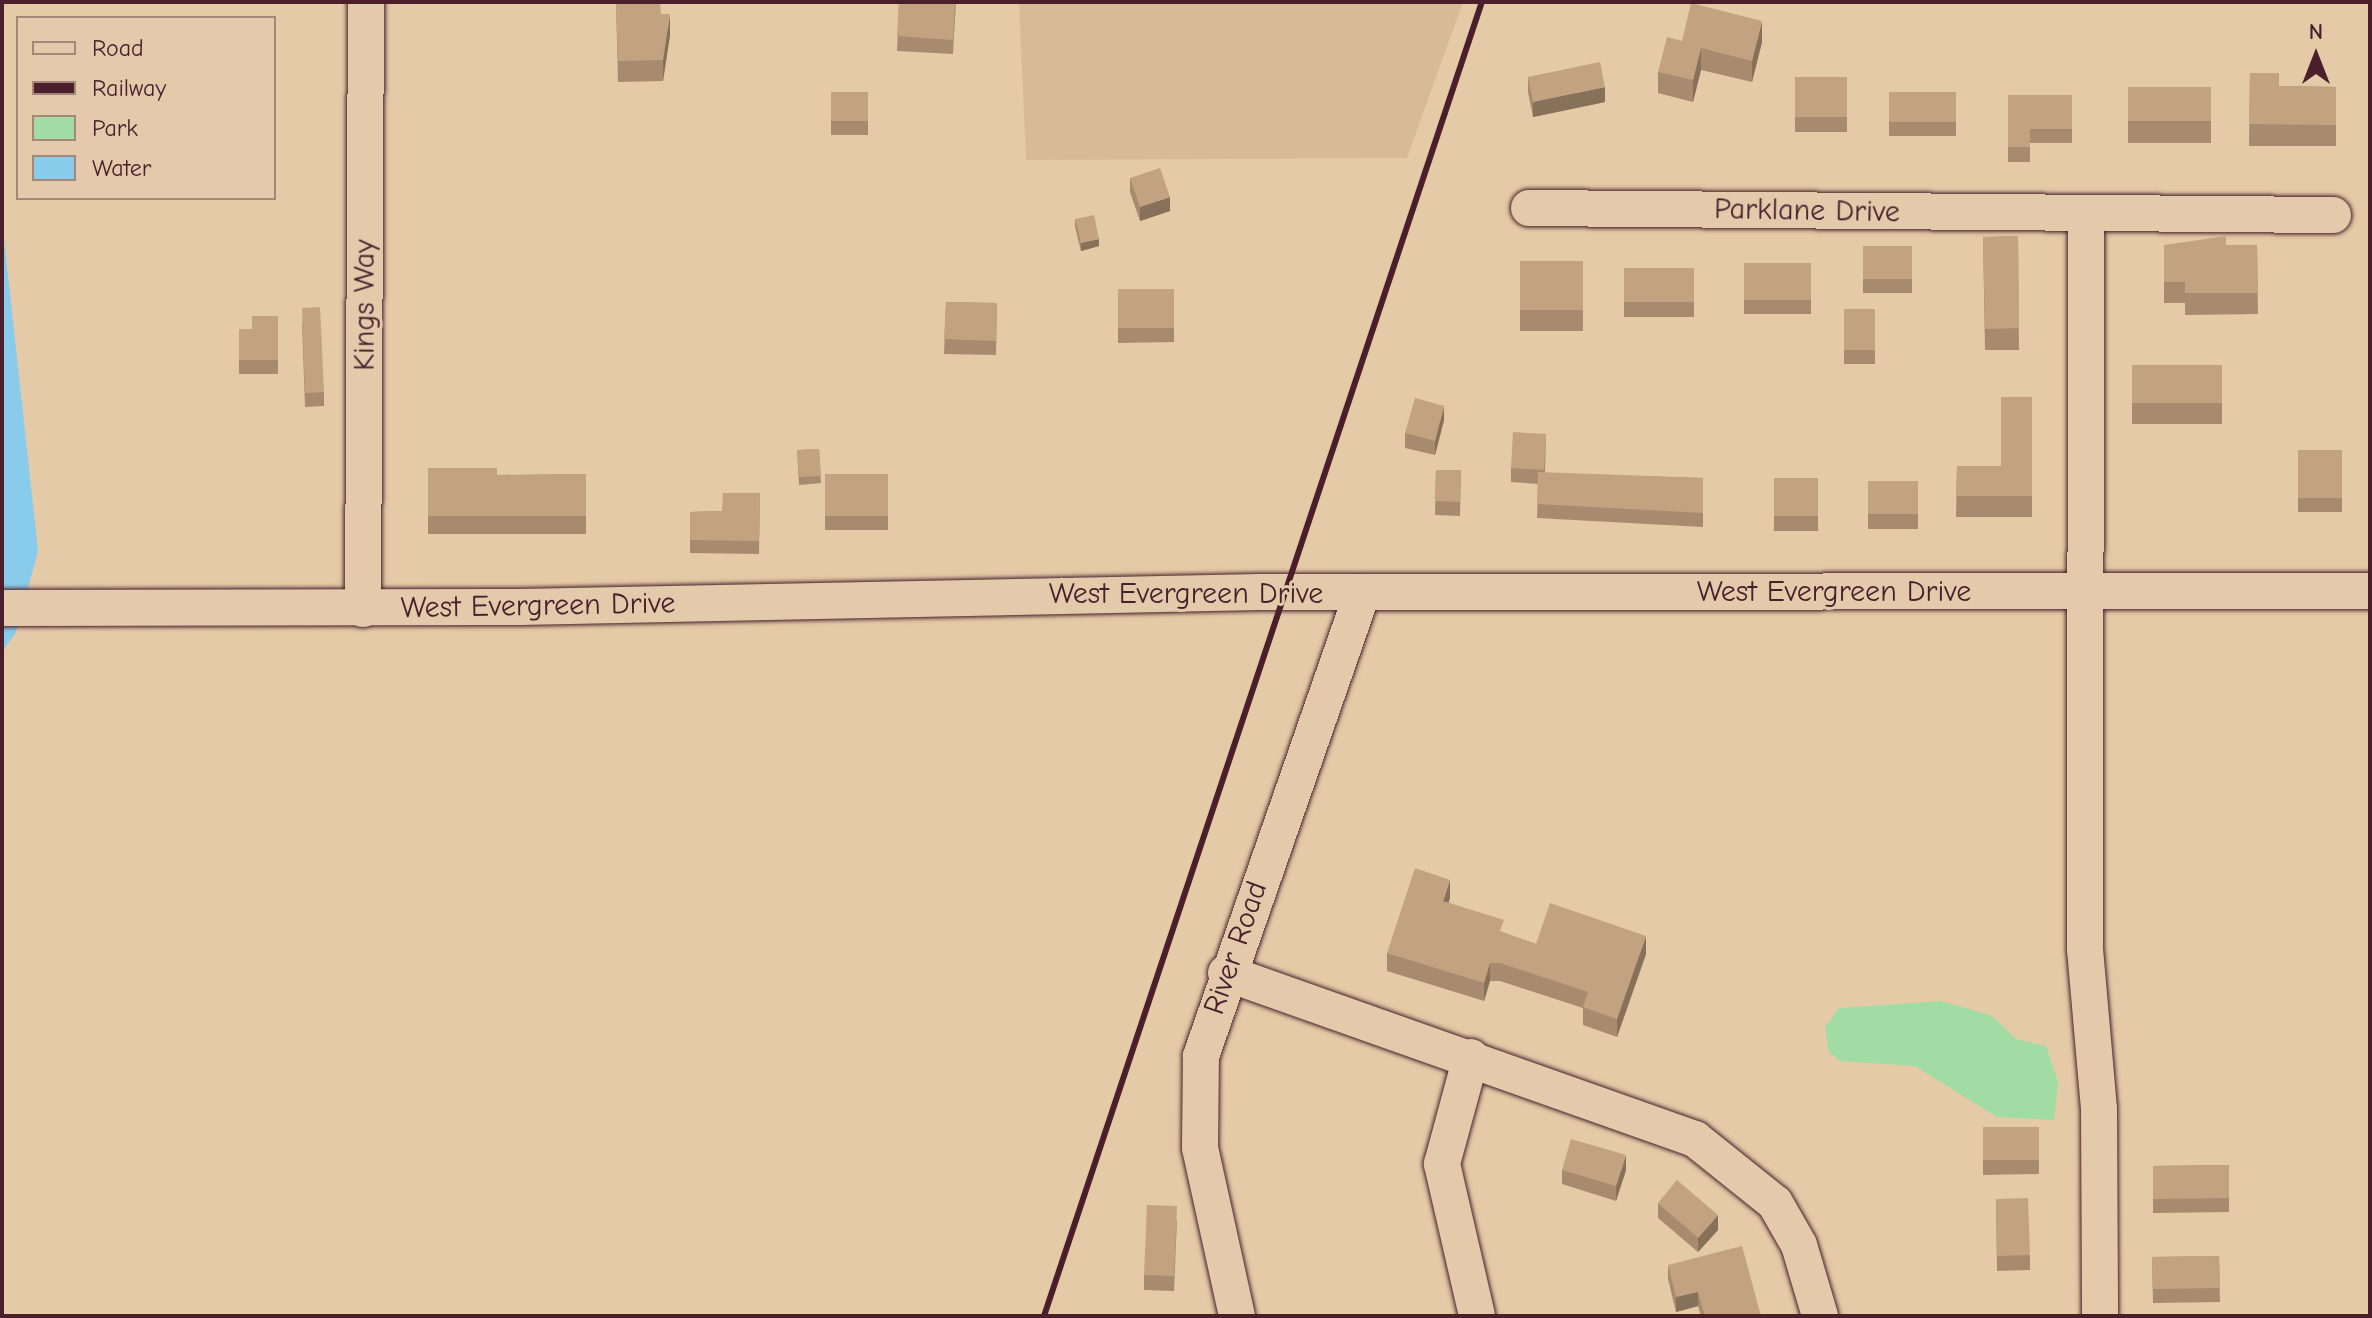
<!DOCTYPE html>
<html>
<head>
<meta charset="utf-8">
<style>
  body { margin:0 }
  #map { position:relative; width:2372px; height:1318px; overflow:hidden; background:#e4caa6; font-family:"Comic Neue",sans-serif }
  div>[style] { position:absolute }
  .built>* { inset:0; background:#d7bb99 }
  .green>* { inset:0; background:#a0dca3 }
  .water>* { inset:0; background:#89cbea }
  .roads { filter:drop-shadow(0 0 2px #4a1f2b) drop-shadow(0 0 2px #4a1f2b) }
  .minor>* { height:36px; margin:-18px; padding:0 18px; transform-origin:18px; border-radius:18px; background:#e2caab }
  .rail>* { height:6px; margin:-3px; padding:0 3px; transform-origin:3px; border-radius:3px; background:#4a1f2b }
  .wall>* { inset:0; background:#a88b6f }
  .shaded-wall>* { inset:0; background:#88715a }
  .building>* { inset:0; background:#c3a281 }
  span { translate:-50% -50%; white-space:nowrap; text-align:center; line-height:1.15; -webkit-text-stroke:6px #e2caab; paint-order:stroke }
  .street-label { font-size:30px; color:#4a1f2b }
  .frame { position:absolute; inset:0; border:4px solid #4a1f2b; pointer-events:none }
  .legend { position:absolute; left:16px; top:16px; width:260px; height:184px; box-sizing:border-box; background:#e2caab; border:2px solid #a58678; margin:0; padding:10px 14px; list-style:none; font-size:24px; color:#4a1f2b }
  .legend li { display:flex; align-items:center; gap:16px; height:40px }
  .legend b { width:40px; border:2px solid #a58678 }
  .north { position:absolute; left:2276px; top:16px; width:80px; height:80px; -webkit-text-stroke:6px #e2caab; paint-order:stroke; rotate:0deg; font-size:22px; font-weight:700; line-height:32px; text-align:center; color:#4a1f2b }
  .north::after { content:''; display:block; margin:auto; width:28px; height:36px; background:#4a1f2b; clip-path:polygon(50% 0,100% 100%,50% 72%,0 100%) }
</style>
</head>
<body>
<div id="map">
  <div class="built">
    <i style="clip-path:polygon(1019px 2px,1463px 2px,1407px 158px,1026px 160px)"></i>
  </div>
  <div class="green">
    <i style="clip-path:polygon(1941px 1001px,1992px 1016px,2016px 1039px,2046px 1046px,2058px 1082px,2054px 1120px,1997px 1117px,1915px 1066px,1840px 1061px,1829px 1052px,1825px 1027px,1839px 1008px)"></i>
  </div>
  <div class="water">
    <i style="clip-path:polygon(2px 221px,38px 551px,16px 632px,2px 652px)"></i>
  </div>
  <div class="roads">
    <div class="minor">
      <i style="left:1529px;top:208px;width:804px;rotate:0.5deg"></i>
      <i style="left:2086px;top:213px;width:736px;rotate:90.08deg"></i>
      <i style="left:2085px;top:949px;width:161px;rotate:85deg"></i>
      <i style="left:2099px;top:1109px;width:207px;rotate:89.7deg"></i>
      <i style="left:2px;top:608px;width:518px;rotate:-0.11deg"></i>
      <i style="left:520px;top:607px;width:740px;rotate:-1.16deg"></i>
      <i style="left:1260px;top:592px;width:1110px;rotate:-0.05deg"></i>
      <i style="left:363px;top:609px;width:607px;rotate:-89.72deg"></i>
      <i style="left:1226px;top:973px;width:498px;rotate:19.5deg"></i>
      <i style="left:1695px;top:1139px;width:102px;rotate:38.7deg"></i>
      <i style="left:1775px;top:1203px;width:48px;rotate:60.3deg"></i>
      <i style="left:1799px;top:1245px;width:74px;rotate:73.5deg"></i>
      <i style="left:1471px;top:1057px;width:111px;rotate:105.2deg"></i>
      <i style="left:1442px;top:1164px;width:156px;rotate:77deg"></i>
      <i style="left:1237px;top:1316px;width:172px;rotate:-102.4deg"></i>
      <i style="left:1200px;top:1148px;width:92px;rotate:-89.4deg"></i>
      <i style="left:1201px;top:1056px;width:491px;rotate:-70.8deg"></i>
    </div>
  </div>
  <div class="rail">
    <i style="left:1044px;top:1316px;width:1385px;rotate:-71.57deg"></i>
  </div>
  <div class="wall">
    <i style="clip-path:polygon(899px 2px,956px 2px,953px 54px,897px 51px)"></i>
    <i style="clip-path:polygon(616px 3px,661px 14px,670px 35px,663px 81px,618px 82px)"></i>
    <i style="clip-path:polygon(1682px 41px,1762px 42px,1752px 82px,1701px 70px,1693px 102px,1658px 93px,1658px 72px)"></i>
    <i style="clip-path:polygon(2250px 73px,2279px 86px,2336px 87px,2336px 146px,2249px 146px)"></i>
    <i style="clip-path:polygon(1528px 77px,1605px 102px,1533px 117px,1528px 92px)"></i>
    <i style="clip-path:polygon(1795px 77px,1847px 77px,1847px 132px,1795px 132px)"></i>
    <i style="clip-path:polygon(2128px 87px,2211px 87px,2211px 143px,2128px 143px)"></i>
    <i style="clip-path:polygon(831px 92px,868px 92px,868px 135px,831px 135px)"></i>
    <i style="clip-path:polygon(1889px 92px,1956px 92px,1956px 136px,1889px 136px)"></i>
    <i style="clip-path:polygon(2008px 95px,2072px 95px,2072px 143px,2030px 143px,2030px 162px,2008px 162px)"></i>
    <i style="clip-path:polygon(1130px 178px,1170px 211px,1140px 221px,1130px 192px)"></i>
    <i style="clip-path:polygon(1075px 219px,1099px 246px,1081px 251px,1075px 227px)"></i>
    <i style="clip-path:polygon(2018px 236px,2019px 350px,1985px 350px,1983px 237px)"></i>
    <i style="clip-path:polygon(2164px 245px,2257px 245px,2258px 314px,2185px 315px,2185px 303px,2164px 303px)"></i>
    <i style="clip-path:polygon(1863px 246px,1912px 246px,1912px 293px,1863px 293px)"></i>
    <i style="clip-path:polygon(1520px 261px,1583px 261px,1583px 331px,1520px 331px)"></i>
    <i style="clip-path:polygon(1744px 263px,1811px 263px,1811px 314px,1744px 314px)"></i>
    <i style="clip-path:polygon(1624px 268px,1694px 268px,1694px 317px,1624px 317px)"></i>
    <i style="clip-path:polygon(1118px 289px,1174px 289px,1174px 342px,1118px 343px)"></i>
    <i style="clip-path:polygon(946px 302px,997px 303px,996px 355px,944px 354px)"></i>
    <i style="clip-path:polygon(1844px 309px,1875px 309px,1875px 364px,1844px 364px)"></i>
    <i style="clip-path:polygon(278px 316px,278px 374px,239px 374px,239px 329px,252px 329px)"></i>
    <i style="clip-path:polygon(302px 322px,324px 392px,324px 406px,305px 407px)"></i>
    <i style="clip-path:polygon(2132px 365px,2222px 365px,2222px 424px,2132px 424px)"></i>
    <i style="clip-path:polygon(2032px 397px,2032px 517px,1956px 517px,1957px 466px,2001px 466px)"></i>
    <i style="clip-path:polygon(1444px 420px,1435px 455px,1405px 448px,1405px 433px)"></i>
    <i style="clip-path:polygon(1546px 434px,1545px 473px,1703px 478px,1703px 527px,1537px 518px,1538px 484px,1511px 482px,1511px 468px)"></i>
    <i style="clip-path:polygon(819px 449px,821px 483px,799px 485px,797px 450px)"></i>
    <i style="clip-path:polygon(2298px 450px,2342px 450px,2342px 512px,2298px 512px)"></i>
    <i style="clip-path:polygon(428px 468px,497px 475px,586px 474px,586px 534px,428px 534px)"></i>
    <i style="clip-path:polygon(1436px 470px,1461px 470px,1460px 516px,1435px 515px)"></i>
    <i style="clip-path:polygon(825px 474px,888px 474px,888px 530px,825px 530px)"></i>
    <i style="clip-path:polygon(1774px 478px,1818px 478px,1818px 531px,1774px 531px)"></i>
    <i style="clip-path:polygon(1868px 481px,1918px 481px,1918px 529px,1868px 529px)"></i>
    <i style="clip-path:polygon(760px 493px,759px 554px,690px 553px,690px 512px,722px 511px)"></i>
    <i style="clip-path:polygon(1450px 898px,1448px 902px,1504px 933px,1536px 944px,1646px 954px,1617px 1037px,1583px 1025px,1583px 1008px,1500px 981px,1490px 981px,1484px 1001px,1387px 971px,1387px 953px)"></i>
    <i style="clip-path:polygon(1983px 1127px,2039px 1127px,2039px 1174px,1983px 1175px)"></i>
    <i style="clip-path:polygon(2229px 1165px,2229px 1212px,2153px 1213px,2153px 1166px)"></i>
    <i style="clip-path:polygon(1562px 1170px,1626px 1170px,1616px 1201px,1562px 1184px)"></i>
    <i style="clip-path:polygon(1996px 1199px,2030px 1255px,2030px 1270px,1997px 1271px)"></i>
    <i style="clip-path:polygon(1658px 1203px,1718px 1230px,1698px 1252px,1658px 1218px)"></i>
    <i style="clip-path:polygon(1177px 1220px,1174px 1291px,1144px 1290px,1144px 1275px)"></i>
    <i style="clip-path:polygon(2219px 1256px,2220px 1302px,2153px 1303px,2152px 1257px)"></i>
    <i style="clip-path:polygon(1668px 1265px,1761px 1316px,1701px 1316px,1698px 1306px,1676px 1312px,1668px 1279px)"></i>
  </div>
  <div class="shaded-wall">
    <i style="clip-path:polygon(670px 14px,670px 35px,663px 81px,663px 60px)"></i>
    <i style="clip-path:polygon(1762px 21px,1762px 42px,1752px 82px,1752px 61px)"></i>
    <i style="clip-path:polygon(1701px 48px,1701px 70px,1693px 102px,1693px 80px)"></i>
    <i style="clip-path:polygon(1605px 87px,1605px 102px,1533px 117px,1533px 102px)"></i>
    <i style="clip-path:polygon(1170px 197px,1170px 211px,1140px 221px,1140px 207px)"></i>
    <i style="clip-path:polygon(1099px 239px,1099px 246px,1081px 251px,1081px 243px)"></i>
    <i style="clip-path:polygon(1444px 406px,1444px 420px,1435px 455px,1435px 441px)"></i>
    <i style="clip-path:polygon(1450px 880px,1450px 898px,1443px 919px,1443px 901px)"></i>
    <i style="clip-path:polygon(1646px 936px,1646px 954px,1617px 1037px,1617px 1019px)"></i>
    <i style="clip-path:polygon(1490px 963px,1490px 981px,1484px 1001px,1484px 983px)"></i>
    <i style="clip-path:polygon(1626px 1155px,1626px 1170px,1616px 1201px,1616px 1186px)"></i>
    <i style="clip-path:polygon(1718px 1215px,1718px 1230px,1698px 1252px,1698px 1238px)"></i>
    <i style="clip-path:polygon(1698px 1292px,1698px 1306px,1676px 1312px,1676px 1297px)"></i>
  </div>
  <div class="building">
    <i style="clip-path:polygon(660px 2px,661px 14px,670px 14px,663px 60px,618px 61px,616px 3px)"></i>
    <i style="clip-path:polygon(899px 2px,955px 2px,953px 40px,897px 36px)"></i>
    <i style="clip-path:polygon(1691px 3px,1762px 21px,1752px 61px,1701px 48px,1693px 80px,1658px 72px,1667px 37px,1682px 41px)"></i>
    <i style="clip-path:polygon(1600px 62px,1605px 87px,1533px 102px,1528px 77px)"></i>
    <i style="clip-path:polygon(2250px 73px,2279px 73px,2279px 86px,2336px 87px,2336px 125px,2249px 124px)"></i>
    <i style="clip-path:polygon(1795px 77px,1847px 77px,1847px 117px,1795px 117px)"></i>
    <i style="clip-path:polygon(2128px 87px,2211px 87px,2211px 121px,2128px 121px)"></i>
    <i style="clip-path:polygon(831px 92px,868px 92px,868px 121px,831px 121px)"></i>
    <i style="clip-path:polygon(1889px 92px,1956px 92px,1956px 122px,1889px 122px)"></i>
    <i style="clip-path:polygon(2008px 95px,2072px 95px,2072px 129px,2030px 129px,2030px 147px,2008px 147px)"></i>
    <i style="clip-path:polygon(1160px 168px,1170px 197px,1140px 207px,1130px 178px)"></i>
    <i style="clip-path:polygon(1094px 215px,1099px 239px,1081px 243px,1075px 219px)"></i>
    <i style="clip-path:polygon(2018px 236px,2019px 328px,1985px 329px,1983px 237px)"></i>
    <i style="clip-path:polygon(2226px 236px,2226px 245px,2257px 245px,2258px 293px,2185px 293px,2185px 282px,2164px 282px,2164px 245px)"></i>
    <i style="clip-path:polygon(1863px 246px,1912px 246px,1912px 279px,1863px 279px)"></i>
    <i style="clip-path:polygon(1520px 261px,1583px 261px,1583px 310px,1520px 310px)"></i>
    <i style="clip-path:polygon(1744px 263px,1811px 263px,1811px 300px,1744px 300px)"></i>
    <i style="clip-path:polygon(1624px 268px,1694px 268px,1694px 302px,1624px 302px)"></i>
    <i style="clip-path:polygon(1118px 289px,1174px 289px,1174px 328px,1118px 328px)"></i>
    <i style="clip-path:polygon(946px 302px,997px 303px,996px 341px,944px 339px)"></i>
    <i style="clip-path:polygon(320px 307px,324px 392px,305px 393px,302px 308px)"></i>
    <i style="clip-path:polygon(1844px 309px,1875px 309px,1875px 350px,1844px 350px)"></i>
    <i style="clip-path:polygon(252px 316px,278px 316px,278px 360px,239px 360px,239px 329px,252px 329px)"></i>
    <i style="clip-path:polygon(2132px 365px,2222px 365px,2222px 403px,2132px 403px)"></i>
    <i style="clip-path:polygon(2001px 397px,2032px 397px,2032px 496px,1956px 496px,1957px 466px,2001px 466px)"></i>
    <i style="clip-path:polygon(1415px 398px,1444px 406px,1435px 441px,1405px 433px)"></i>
    <i style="clip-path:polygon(1513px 432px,1546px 434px,1544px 470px,1511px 468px)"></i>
    <i style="clip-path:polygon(819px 449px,821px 476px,799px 477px,797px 450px)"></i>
    <i style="clip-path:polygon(2298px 450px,2342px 450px,2342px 498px,2298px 498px)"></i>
    <i style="clip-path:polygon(428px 468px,497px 468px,497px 475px,586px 474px,586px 516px,428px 516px)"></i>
    <i style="clip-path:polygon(1436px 470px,1461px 470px,1460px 502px,1435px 501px)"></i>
    <i style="clip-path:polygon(1538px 472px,1703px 478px,1703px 513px,1537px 504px)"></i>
    <i style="clip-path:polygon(825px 474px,888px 474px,888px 516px,825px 516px)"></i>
    <i style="clip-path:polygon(1774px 478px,1818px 478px,1818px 516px,1774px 516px)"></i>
    <i style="clip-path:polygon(1868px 481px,1918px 481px,1918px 514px,1868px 514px)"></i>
    <i style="clip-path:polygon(723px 493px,760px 493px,759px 541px,690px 540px,690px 512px,722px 511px)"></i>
    <i style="clip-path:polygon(1415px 868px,1450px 880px,1443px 901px,1504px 920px,1500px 931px,1536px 944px,1550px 903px,1646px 936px,1617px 1019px,1583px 1007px,1588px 992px,1500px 963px,1490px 963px,1484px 983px,1387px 953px)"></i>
    <i style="clip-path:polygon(1983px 1127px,2039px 1127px,2039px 1160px,1983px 1160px)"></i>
    <i style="clip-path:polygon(1571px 1139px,1626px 1155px,1616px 1186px,1562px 1170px)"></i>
    <i style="clip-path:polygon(2229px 1165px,2229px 1198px,2153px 1199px,2153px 1166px)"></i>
    <i style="clip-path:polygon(1677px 1180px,1718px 1215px,1698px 1238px,1658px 1203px)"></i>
    <i style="clip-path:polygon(2028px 1198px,2030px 1255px,1997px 1256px,1996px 1199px)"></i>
    <i style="clip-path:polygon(1147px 1205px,1177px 1206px,1174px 1276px,1144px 1275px)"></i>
    <i style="clip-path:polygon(1742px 1246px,1761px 1316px,1705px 1316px,1698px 1292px,1676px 1297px,1668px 1265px)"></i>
    <i style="clip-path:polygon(2219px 1256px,2220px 1288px,2153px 1289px,2152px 1257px)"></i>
  </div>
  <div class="street-label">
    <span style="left:1807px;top:211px;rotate:1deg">Parklane Drive</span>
    <span style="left:365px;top:305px;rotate:-90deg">Kings Way</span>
    <span style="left:1834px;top:592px">West Evergreen Drive</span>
    <span style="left:1186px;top:594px">West Evergreen Drive</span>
    <span style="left:538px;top:606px;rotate:-1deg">West Evergreen Drive</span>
    <span style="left:1236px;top:948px;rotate:-71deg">River Road</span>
  </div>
  <div class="frame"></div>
  <ul class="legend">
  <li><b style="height:10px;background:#e2caab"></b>Road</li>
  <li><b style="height:10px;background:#4a1f2b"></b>Railway</li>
  <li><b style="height:22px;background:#a0dca3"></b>Park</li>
  <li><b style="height:22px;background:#89cbea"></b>Water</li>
  </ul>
  <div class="north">N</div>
</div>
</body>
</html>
